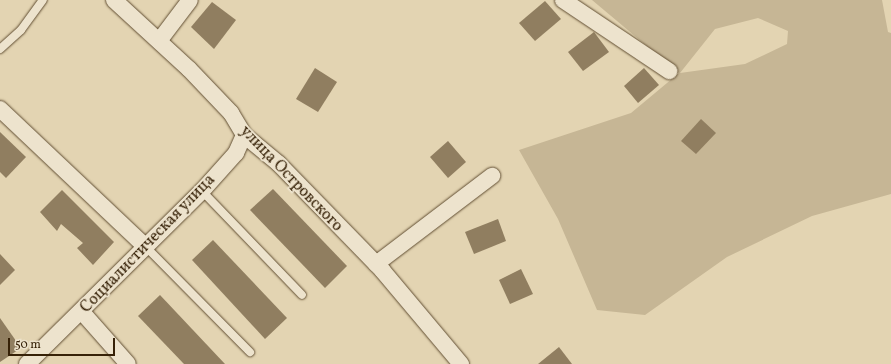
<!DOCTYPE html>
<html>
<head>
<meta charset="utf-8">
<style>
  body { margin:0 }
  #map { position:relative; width:891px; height:364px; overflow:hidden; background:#e3d4b2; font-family:Vollkorn,serif }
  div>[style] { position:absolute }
  .green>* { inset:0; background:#c6b695 }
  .building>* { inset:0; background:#907e60 }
  .roads { filter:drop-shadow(0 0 1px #614e32) drop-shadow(0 0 1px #614e32) }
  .service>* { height:8px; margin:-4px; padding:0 4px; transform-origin:4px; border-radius:4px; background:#ede3cd }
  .minor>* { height:16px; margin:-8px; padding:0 8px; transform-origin:8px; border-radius:8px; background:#ede3cd }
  span { translate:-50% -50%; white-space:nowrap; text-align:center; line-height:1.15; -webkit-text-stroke:3.5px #ede3cd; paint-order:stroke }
  .street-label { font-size:16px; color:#362107 }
  .scale { position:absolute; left:8px; top:338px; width:107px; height:18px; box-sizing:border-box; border:2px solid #362107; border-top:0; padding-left:5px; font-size:12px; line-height:14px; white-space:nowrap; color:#362107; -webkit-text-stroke:3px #ede3cd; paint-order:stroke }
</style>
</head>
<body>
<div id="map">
  <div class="green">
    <i style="clip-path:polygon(evenodd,592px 0,882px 0,888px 32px,891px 33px,891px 194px,812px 216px,727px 257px,645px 315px,597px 310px,558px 219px,519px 150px,631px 113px,679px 73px,592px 0,758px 18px,788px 31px,787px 44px,745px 64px,680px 73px,715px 29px,758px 18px)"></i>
  </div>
  <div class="building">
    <i style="clip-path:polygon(545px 1px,561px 19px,535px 41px,519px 23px)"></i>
    <i style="clip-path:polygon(212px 2px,236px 20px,214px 49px,191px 27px)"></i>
    <i style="clip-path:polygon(594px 32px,609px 52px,583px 71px,568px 52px)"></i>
    <i style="clip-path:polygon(315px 68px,337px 82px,318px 112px,296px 99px)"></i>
    <i style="clip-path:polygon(644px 68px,659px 85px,638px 103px,624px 86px)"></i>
    <i style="clip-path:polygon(701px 119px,716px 133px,696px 154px,681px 141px)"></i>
    <i style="clip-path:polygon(0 132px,26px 157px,6px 178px,0 172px)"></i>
    <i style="clip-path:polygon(448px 141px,466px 162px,448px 178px,430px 157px)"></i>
    <i style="clip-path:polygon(273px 189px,347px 266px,325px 288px,250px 210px)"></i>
    <i style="clip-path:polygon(62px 190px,114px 242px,93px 265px,77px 248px,83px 243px,61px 224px,57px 231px,40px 212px)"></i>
    <i style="clip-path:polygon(498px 219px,506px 241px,474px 254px,465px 232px)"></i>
    <i style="clip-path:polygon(213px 240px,287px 318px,265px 339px,192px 260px)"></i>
    <i style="clip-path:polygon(0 254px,15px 270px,0 285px)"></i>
    <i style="clip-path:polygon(521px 269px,533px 294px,510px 304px,499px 280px)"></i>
    <i style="clip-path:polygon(160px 295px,225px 364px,184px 364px,138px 316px)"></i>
    <i style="clip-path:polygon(0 318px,21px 348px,0 362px)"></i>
    <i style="clip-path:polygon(559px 347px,572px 364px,538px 364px)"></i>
  </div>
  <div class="roads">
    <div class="service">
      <i style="left:0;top:49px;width:28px;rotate:-42deg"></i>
      <i style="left:21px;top:30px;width:37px;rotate:-54deg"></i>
      <i style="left:202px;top:191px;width:144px;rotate:46.1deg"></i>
      <i style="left:146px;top:247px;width:148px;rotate:45.3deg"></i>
    </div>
    <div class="minor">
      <i style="left:114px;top:0;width:102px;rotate:42.6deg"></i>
      <i style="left:189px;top:69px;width:61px;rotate:46.3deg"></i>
      <i style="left:231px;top:113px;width:26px;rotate:59deg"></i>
      <i style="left:244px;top:135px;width:45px;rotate:39.6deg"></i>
      <i style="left:279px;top:164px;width:148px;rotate:45.8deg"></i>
      <i style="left:382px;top:270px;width:123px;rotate:50deg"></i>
      <i style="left:563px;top:0;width:128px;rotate:33.8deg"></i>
      <i style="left:159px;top:41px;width:51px;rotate:-52.9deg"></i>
      <i style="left:0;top:109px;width:201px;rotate:43.4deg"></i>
      <i style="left:376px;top:264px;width:146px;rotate:-37.2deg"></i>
      <i style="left:82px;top:312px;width:69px;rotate:48.5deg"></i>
      <i style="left:27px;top:364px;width:246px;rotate:-44.7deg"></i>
      <i style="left:202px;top:191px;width:51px;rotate:-48.2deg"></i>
      <i style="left:236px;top:153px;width:20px;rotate:-66deg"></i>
    </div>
  </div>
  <div class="street-label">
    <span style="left:291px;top:179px;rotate:46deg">улица Островского</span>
    <span style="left:148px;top:244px;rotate:-46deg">Социалистическая улица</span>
  </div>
  <div class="scale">50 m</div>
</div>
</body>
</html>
